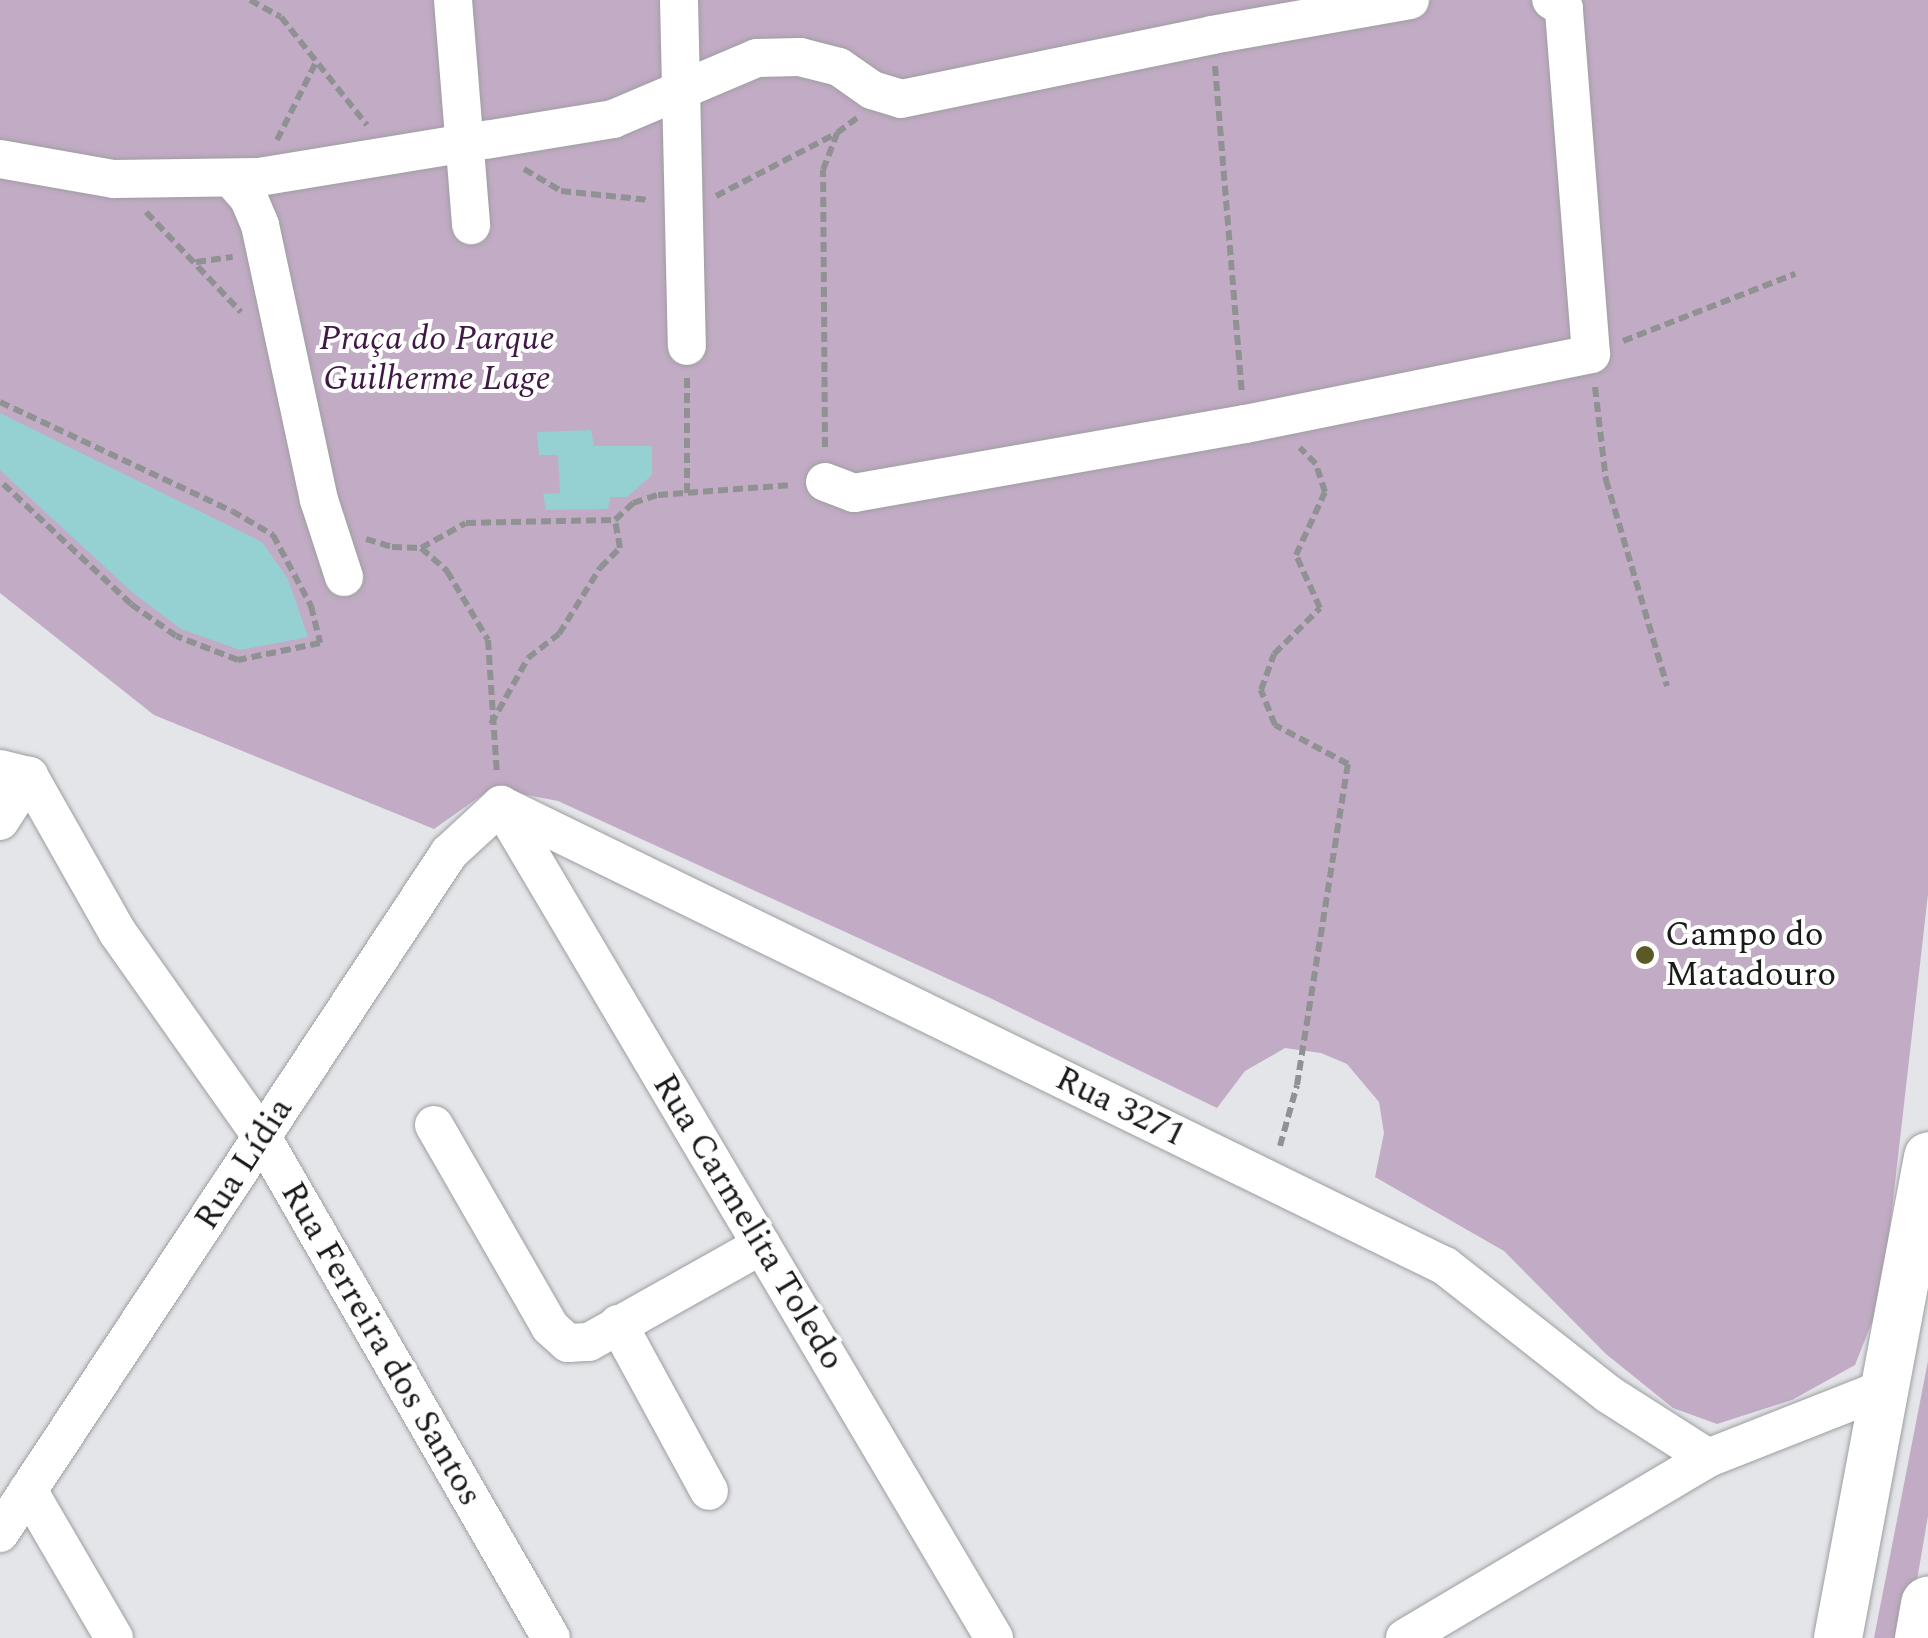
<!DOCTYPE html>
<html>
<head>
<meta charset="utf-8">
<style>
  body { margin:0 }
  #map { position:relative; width:1928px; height:1638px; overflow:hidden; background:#e3e5e8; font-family:Spectral,serif }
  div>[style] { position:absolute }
  .green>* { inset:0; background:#c2abc4 }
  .water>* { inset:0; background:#95d0d3 }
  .path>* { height:6px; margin-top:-3px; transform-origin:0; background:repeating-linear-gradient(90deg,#909193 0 10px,transparent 0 15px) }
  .roads { filter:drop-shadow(0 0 2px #9d9ea1) drop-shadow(0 0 2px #9d9ea1) }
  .minor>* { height:38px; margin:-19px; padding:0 19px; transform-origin:19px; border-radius:19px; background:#fff }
  .major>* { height:48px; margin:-24px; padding:0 24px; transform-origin:24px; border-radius:24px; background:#fff }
  .highway>* { height:55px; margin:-27.5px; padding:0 27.5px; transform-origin:27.5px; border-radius:27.5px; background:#fff }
  .dots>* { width:28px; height:28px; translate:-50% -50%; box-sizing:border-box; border:5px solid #fff; border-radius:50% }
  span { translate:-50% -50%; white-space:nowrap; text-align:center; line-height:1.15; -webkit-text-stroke:8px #fff; paint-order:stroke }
  .park-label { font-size:35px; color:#401845; font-style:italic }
  .poi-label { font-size:35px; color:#1a1a1b }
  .left { translate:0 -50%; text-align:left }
  .street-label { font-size:35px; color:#1a1a1b }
</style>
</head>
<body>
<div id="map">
  <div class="green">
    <i style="clip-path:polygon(0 0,1928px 0,1928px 894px,1882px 1297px,1855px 1365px,1792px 1400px,1717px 1424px,1673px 1408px,1606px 1354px,1504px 1251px,1375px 1177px,1384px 1133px,1379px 1102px,1347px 1064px,1321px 1053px,1285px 1048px,1245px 1071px,1217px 1108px,990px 998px,558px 801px,492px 788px,434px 829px,154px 715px,0 593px)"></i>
    <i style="clip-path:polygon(1928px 1361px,1928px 1516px,1907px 1638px,1874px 1638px)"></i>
  </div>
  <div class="water">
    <i style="clip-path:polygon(0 413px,262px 542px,288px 579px,308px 637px,240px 650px,181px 629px,133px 593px,0 470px)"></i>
    <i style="clip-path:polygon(591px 430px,594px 446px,652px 446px,652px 475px,627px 497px,610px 497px,608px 509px,546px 510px,543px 494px,560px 493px,558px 455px,539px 455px,537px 432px)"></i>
  </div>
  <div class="path">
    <i style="left:250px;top:0;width:35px;rotate:29deg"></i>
    <i style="left:281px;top:17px;width:138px;rotate:51.5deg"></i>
    <i style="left:1215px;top:66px;width:327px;rotate:85.3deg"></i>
    <i style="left:277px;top:140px;width:89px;rotate:-63.4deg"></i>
    <i style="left:524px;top:169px;width:43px;rotate:30.7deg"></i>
    <i style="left:561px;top:191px;width:89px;rotate:5.8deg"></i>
    <i style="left:716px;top:196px;width:132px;rotate:-27.5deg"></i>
    <i style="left:146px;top:212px;width:138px;rotate:46.5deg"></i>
    <i style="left:196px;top:262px;width:37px;rotate:-8deg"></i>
    <i style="left:1623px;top:341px;width:185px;rotate:-21.3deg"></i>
    <i style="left:687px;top:378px;width:116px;rotate:90deg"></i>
    <i style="left:1595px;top:387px;width:94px;rotate:83.3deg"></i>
    <i style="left:1606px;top:480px;width:215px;rotate:73.5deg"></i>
    <i style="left:0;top:402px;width:256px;rotate:25.2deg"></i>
    <i style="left:232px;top:511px;width:48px;rotate:30.3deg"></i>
    <i style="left:273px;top:535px;width:81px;rotate:61.8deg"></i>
    <i style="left:311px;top:606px;width:38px;rotate:76deg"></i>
    <i style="left:320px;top:643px;width:84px;rotate:168.3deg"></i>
    <i style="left:238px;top:660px;width:66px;rotate:-158.8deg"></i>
    <i style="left:176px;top:636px;width:55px;rotate:-144.6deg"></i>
    <i style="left:131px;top:604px;width:180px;rotate:-136.8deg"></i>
    <i style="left:825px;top:447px;width:277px;rotate:-90.4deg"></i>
    <i style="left:823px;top:170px;width:40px;rotate:-69deg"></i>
    <i style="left:837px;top:133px;width:25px;rotate:-37deg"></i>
    <i style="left:366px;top:539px;width:27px;rotate:17deg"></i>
    <i style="left:392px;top:547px;width:29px;rotate:2deg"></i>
    <i style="left:421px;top:548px;width:51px;rotate:-29.1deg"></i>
    <i style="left:466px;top:523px;width:149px;rotate:-1.2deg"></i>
    <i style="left:615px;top:520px;width:25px;rotate:-43deg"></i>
    <i style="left:633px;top:503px;width:26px;rotate:-18deg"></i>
    <i style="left:658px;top:495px;width:134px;rotate:-4.3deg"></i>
    <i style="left:421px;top:548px;width:35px;rotate:41deg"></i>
    <i style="left:447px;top:571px;width:80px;rotate:59.3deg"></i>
    <i style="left:488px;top:640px;width:134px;rotate:86.2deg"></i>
    <i style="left:491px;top:724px;width:76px;rotate:-60.7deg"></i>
    <i style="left:528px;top:658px;width:39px;rotate:-38deg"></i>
    <i style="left:559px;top:634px;width:78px;rotate:-58.2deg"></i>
    <i style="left:600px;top:568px;width:28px;rotate:-45deg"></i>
    <i style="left:620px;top:548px;width:28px;rotate:-100deg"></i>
    <i style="left:1280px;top:1146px;width:63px;rotate:-74.4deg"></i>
    <i style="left:1297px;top:1085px;width:325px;rotate:-81deg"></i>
    <i style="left:1348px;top:764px;width:83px;rotate:-151.9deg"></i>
    <i style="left:1275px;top:725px;width:38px;rotate:-112deg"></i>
    <i style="left:1261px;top:690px;width:38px;rotate:-70deg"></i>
    <i style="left:1274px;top:654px;width:65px;rotate:-45deg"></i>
    <i style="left:1320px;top:608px;width:58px;rotate:-114.4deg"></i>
    <i style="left:1296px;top:555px;width:69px;rotate:-65.3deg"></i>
    <i style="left:1325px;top:492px;width:29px;rotate:-108deg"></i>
    <i style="left:1316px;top:464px;width:23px;rotate:-135deg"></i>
  </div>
  <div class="roads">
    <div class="minor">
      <i style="left:453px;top:0;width:226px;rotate:85.4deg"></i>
      <i style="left:679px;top:0;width:346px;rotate:88.7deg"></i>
      <i style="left:0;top:159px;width:116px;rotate:10deg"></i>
      <i style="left:114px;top:179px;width:145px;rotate:-0.8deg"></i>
      <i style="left:259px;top:177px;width:359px;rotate:-9.3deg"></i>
      <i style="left:613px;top:119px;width:156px;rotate:-23deg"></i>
      <i style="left:757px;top:58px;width:43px;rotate:-1.3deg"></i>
      <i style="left:800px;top:57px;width:40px;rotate:14.4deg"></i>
      <i style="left:839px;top:67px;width:40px;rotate:34.9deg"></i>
      <i style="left:872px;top:90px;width:30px;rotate:17deg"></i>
      <i style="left:901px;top:99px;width:318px;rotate:-11.6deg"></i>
      <i style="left:1212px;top:35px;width:201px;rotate:-10deg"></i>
      <i style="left:231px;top:178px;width:28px;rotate:49deg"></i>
      <i style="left:249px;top:199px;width:28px;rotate:67deg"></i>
      <i style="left:260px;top:225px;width:281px;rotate:77.9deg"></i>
      <i style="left:319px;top:500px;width:81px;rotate:72deg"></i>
      <i style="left:825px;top:482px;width:31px;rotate:21deg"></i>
      <i style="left:854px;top:493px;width:397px;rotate:-10deg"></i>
      <i style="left:1245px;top:424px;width:353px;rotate:-11.4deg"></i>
      <i style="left:1591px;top:354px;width:347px;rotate:-94.5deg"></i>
      <i style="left:1564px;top:8px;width:15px;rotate:-148deg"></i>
      <i style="left:0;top:769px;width:30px;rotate:14deg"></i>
      <i style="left:29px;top:776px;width:180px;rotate:60.5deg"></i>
      <i style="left:118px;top:933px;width:250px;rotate:54.8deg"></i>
      <i style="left:262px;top:1137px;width:578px;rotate:60.02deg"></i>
      <i style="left:501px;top:805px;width:1051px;rotate:26.03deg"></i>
      <i style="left:1445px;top:1266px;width:207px;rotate:38.1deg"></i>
      <i style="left:1608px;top:1394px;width:119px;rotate:32.6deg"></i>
      <i style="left:501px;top:805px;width:968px;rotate:59.38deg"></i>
      <i style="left:0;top:821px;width:54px;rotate:-57.2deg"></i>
      <i style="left:434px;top:1125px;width:233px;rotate:60.1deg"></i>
      <i style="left:550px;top:1327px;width:24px;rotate:42deg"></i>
      <i style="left:568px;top:1343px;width:21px;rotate:-3deg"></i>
      <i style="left:589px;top:1342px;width:198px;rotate:-29.3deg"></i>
      <i style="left:618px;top:1324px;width:190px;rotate:61.4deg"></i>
      <i style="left:28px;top:1490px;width:171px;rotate:59.8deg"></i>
      <i style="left:0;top:1533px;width:815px;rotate:-56.56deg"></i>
      <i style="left:449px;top:853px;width:71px;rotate:-42.7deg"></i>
      <i style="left:1405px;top:1638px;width:352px;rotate:-30.7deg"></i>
      <i style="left:1708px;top:1458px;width:193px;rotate:-21.5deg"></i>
    </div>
    <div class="major">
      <i style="left:1838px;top:1638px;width:490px;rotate:-79.4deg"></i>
    </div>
    <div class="highway">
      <i style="left:1922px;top:1638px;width:35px;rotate:-80deg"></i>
    </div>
  </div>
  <div class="dots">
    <i style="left:1645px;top:955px;background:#5b5a27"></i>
  </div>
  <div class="park-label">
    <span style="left:437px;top:359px">Praça do Parque<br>Guilherme Lage</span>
  </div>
  <div class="poi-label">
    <span class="left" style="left:1665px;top:955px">Campo do<br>Matadouro</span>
  </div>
  <div class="street-label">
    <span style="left:1120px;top:1107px;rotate:26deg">Rua 3271</span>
    <span style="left:244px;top:1164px;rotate:-57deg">Rua Lídia</span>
    <span style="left:748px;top:1222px;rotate:59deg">Rua Carmelita Toledo</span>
    <span style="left:381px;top:1344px;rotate:60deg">Rua Ferreira dos Santos</span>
  </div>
</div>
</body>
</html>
